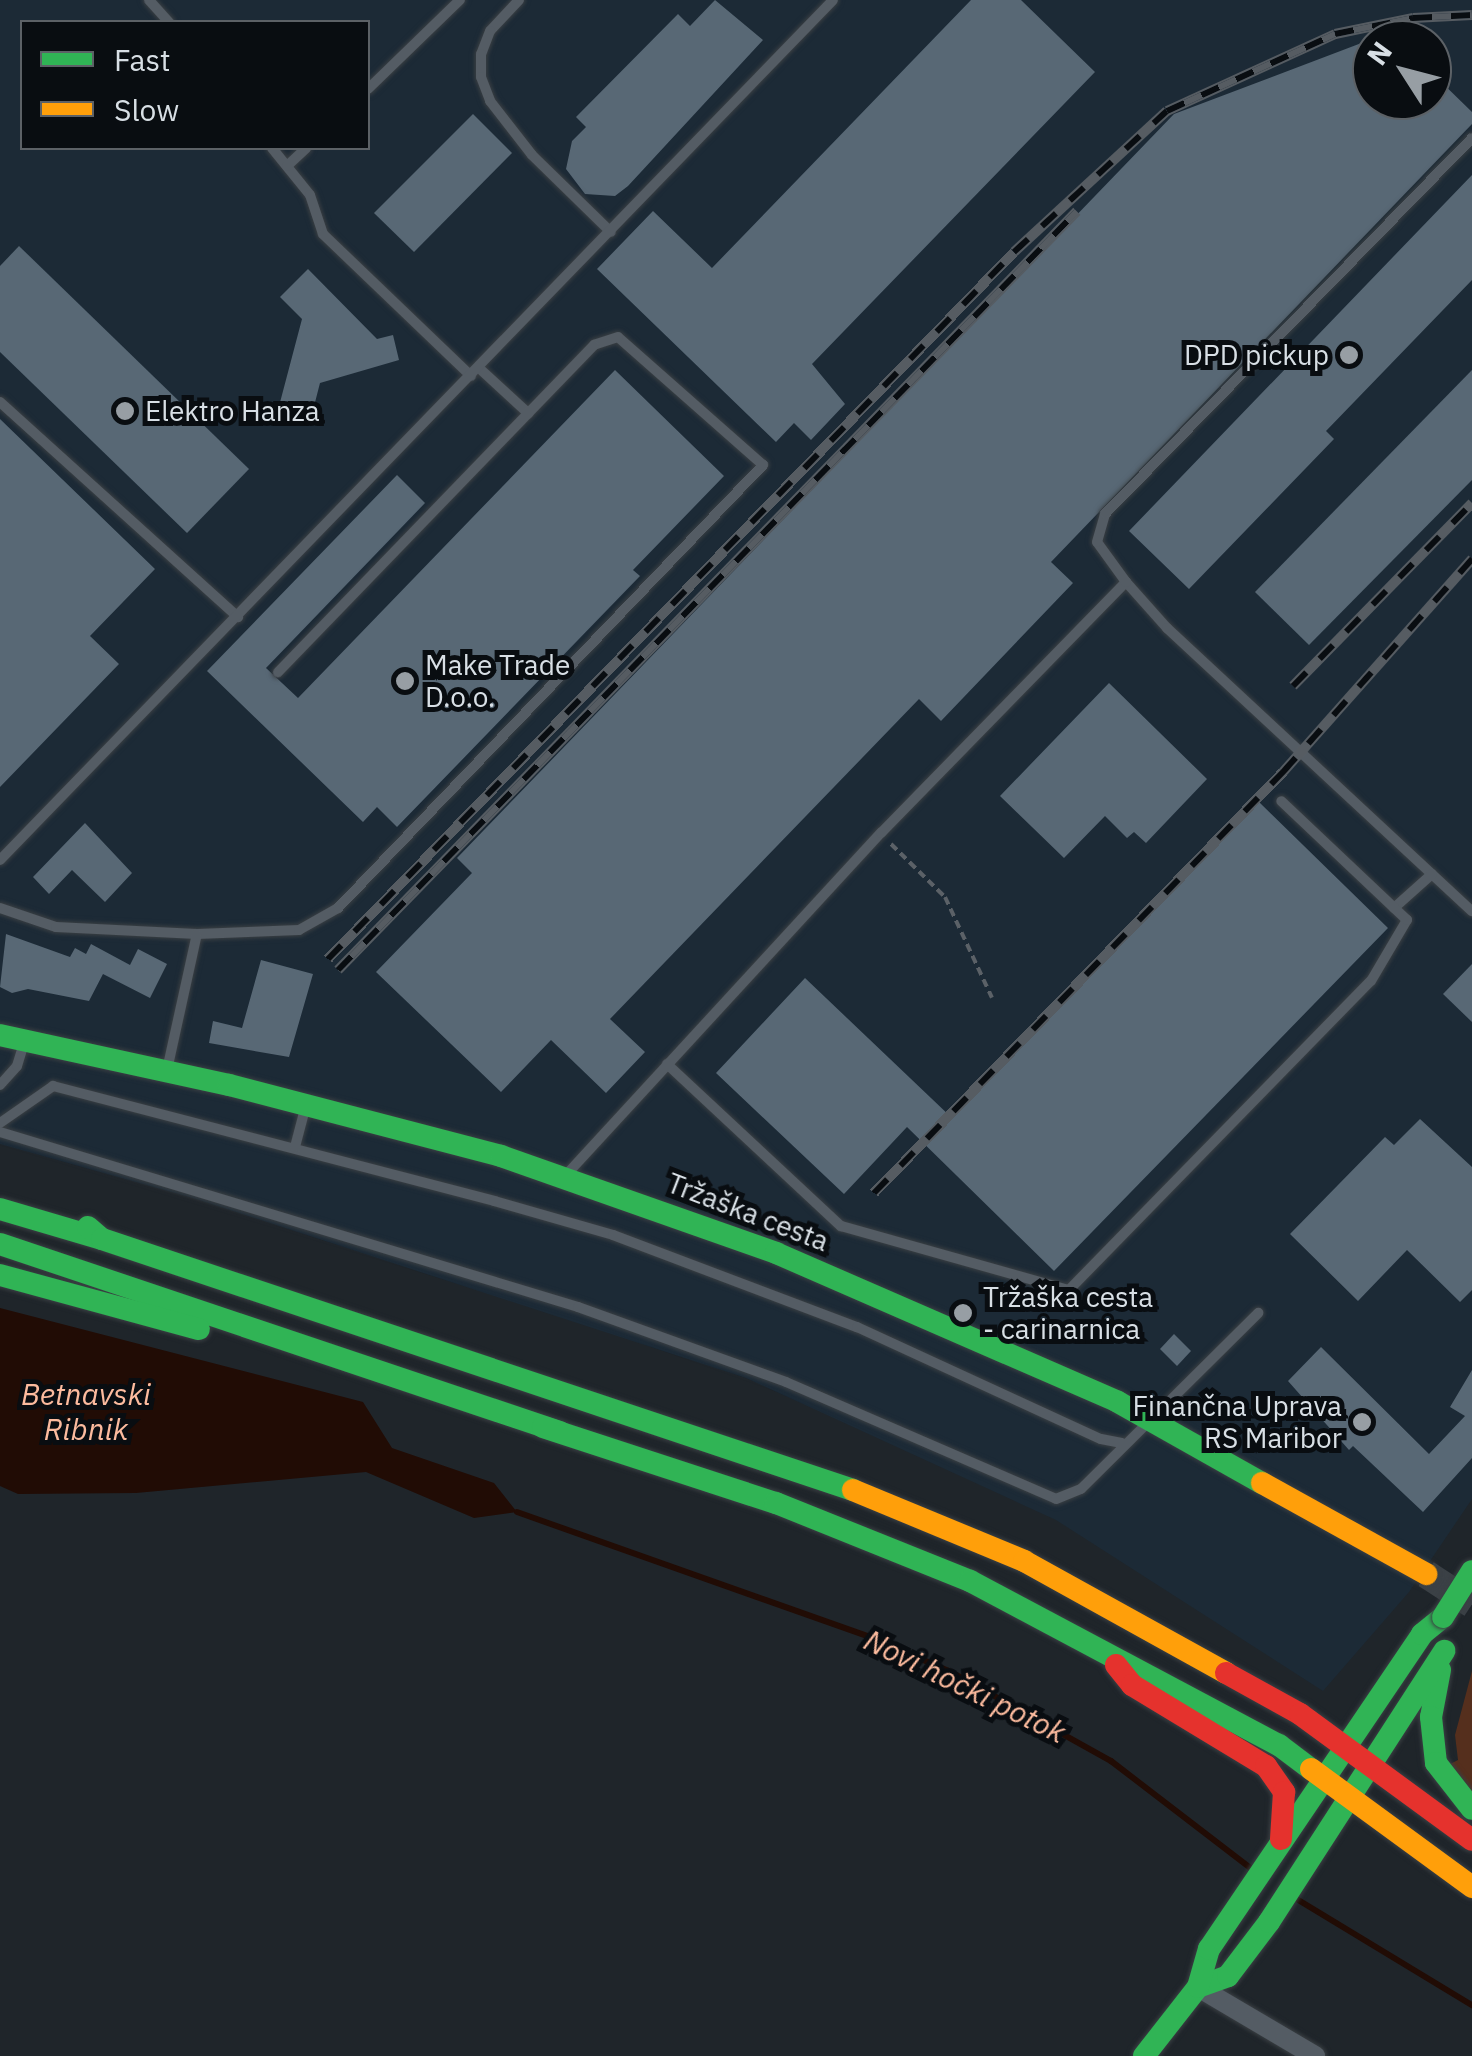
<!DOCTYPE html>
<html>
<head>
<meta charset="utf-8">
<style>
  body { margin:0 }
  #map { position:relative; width:1472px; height:2056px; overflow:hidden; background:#1f252a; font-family:"IBM Plex Sans",sans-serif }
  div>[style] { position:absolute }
  .built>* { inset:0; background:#1c2a36 }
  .green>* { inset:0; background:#552f1d }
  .water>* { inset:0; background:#210c05 }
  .stream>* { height:6px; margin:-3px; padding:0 3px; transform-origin:3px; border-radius:3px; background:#210c05 }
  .building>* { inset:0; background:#586875 }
  .secondary-tunnel>* { height:28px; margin-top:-14px; transform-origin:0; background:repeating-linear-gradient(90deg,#3b4146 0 28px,transparent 0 42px) }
  .path>* { height:4px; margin-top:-2px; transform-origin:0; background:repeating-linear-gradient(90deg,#5b6167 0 8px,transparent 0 13px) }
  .roads { filter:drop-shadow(0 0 2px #3a3f43) drop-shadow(0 0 2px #3a3f43) }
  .lane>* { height:10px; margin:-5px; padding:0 5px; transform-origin:5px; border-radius:5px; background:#545c64 }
  .street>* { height:20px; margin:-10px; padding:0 10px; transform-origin:10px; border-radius:10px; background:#545c64 }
  .fast>* { height:22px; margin:-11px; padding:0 11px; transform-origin:11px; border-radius:11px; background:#30b455 }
  .slow>* { height:22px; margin:-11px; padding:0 11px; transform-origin:11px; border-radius:11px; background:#ff9f0a }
  .jam>* { height:22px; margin:-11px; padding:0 11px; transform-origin:11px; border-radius:11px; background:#e5322d }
  .rail>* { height:10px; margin-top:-5px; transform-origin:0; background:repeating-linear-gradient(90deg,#090d11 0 19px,#565c62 0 38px); box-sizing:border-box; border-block:2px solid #565c62 }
  .bridges { filter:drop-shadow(0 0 2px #3a3f43) drop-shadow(0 0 2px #3a3f43) }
  .fast-bridge>* { height:22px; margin:-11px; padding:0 11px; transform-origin:11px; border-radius:11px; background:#30b455 }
  .dots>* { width:28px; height:28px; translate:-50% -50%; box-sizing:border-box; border:5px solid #090d11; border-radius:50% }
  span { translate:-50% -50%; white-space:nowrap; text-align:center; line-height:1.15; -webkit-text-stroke:10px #090d11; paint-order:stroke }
  .poi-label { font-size:28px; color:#d8dfe5 }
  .right { translate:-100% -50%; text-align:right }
  .left { translate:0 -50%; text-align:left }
  .street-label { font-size:28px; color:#d8dfe5 }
  .water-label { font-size:30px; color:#fcbb9e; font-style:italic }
  .legend { position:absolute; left:20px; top:20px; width:350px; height:130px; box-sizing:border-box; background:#090d11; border:2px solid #5c6166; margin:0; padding:12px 18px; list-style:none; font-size:30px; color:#d8dfe5 }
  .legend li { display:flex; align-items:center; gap:20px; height:50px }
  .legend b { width:50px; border:2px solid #5c6166 }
  .north { position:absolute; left:1352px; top:20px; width:100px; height:100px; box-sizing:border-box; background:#090d11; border:2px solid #5c6166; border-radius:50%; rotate:306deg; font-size:28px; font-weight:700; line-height:40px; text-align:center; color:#d8dfe5 }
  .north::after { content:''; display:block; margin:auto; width:35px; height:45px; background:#979ea4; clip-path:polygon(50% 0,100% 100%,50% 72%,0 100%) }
</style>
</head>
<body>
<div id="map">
  <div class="built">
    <i style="clip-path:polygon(evenodd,0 0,1472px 0,1472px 1499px,1409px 1592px,1323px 1691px,1056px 1520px,746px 1378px,193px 1198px,0 1144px,0 0,22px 22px,368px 22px,368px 148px,22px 148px,22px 22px,0 0,1372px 40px,1432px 40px,1432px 100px,1372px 100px,1372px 40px)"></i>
  </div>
  <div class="green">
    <i style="clip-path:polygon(1472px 1671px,1472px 1797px,1448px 1765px,1458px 1760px,1455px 1735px)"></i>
  </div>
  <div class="water">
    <i style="clip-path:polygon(0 1308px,363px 1402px,392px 1448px,494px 1483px,517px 1512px,474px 1518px,366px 1472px,136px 1493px,18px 1494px,0 1486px)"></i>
  </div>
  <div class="stream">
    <i style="left:517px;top:1512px;width:372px;rotate:19.5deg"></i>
    <i style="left:868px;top:1636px;width:93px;rotate:23.5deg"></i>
    <i style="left:953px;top:1673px;width:181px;rotate:29.1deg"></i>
    <i style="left:1111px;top:1761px;width:178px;rotate:37.5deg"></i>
    <i style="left:1295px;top:1898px;width:207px;rotate:31.2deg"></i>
  </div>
  <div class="building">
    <i style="clip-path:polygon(715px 0,763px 40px,628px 186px,615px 196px,585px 194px,566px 169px,572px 141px,586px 127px,576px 117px,678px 14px,690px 26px)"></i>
    <i style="clip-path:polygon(971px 0,1021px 0,1095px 72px,812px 364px,845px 404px,811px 440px,794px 423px,776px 442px,597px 269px,653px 211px,712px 268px)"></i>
    <i style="clip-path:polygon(1372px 39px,1372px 100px,1432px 100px,1432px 73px,1472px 112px,1472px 124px,1051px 562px,1073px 583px,941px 721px,919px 699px,610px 1019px,645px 1052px,606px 1093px,551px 1040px,501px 1092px,376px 972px,472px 873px,457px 858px,1174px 114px)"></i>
    <i style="clip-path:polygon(473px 114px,512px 153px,414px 252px,374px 213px)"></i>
    <i style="clip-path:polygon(1472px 175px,1472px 280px,1326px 431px,1334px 439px,1189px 589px,1129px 531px)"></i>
    <i style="clip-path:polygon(19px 246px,249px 469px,187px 533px,0 352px,0 266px)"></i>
    <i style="clip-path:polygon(308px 269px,377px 339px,393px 335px,399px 360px,320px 383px,311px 418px,278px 410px,302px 319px,280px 297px)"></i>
    <i style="clip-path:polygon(615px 370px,724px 476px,633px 570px,640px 576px,397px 827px,377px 807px,363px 822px,207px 671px,397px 475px,425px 503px,266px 668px,298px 698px)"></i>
    <i style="clip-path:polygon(1472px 370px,1472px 480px,1309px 645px,1255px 592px)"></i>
    <i style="clip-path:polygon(0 419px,155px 569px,90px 636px,119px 664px,0 787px)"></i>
    <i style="clip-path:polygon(1109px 683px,1207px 779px,1146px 843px,1134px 832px,1127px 838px,1105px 816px,1064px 858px,1000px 796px)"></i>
    <i style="clip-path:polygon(1259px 802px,1388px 928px,1054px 1271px,907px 1127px,844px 1194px,716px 1073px,805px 978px,952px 1118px)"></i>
    <i style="clip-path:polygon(85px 823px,132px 873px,105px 902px,72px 870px,49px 894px,33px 877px)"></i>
    <i style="clip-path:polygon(6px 934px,70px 957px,75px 948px,86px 954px,91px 944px,130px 965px,138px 949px,167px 964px,150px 998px,103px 974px,89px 1001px,28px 989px,12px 993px,0 987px)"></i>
    <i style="clip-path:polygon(261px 960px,313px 974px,289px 1057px,209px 1043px,213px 1021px,242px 1028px)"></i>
    <i style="clip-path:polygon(1472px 964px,1472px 1022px,1443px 994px)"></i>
    <i style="clip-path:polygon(1420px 1119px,1472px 1167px,1472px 1290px,1460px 1302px,1407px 1250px,1358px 1301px,1290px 1234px,1385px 1137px,1394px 1145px)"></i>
    <i style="clip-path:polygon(1174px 1334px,1191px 1351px,1177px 1366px,1160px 1349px)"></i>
    <i style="clip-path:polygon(1321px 1347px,1429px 1454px,1465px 1416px,1450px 1407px,1472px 1370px,1472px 1458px,1423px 1512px,1353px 1446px,1349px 1450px,1288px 1381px)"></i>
  </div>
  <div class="secondary-tunnel">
    <i style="left:1426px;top:1574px;width:55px;rotate:33.1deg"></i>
  </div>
  <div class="path">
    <i style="left:891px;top:844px;width:76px;rotate:44.5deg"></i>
    <i style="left:945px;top:897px;width:111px;rotate:65deg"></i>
  </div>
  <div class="roads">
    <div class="lane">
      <i style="left:149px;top:0;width:30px;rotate:48deg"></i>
      <i style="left:519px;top:0;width:42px;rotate:133.1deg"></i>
      <i style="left:490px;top:31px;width:25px;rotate:111deg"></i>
      <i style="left:481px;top:54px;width:23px;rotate:90deg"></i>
      <i style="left:481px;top:77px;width:26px;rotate:69deg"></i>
      <i style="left:490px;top:101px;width:68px;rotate:52.1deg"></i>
      <i style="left:532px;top:155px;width:110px;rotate:44.3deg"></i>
      <i style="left:368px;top:89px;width:128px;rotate:-44.1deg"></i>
      <i style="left:272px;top:148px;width:60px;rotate:51deg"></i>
      <i style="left:310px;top:195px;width:41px;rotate:71.6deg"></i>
      <i style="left:323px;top:234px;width:205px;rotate:43.8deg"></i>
      <i style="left:287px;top:166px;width:26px;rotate:-43deg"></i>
      <i style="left:479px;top:368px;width:67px;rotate:42.6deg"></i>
      <i style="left:0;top:402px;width:321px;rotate:42.1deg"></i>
      <i style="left:1126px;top:582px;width:62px;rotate:48.3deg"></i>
      <i style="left:1167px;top:628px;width:416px;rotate:42.9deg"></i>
      <i style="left:0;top:860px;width:1197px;rotate:-45.91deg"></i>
      <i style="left:0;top:908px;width:59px;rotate:18.7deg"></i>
      <i style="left:56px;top:927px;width:141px;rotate:2.8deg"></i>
      <i style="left:197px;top:934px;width:102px;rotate:-2.2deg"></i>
      <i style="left:299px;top:930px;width:45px;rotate:-29.4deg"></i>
      <i style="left:338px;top:908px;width:614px;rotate:-46.19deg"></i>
      <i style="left:763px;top:465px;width:193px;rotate:-138.6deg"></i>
      <i style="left:618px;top:337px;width:25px;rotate:162deg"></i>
      <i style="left:594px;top:345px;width:455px;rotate:134deg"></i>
      <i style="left:1394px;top:908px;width:51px;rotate:-41.8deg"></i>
      <i style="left:667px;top:1064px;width:238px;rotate:43deg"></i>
      <i style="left:841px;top:1226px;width:237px;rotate:15.7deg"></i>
      <i style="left:1069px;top:1290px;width:432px;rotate:-45.7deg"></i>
      <i style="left:1371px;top:981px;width:71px;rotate:-59.5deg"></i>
      <i style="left:1407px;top:920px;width:173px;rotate:-136.6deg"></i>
      <i style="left:167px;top:1070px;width:139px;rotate:-77.6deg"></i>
      <i style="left:0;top:1085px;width:25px;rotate:-48deg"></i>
      <i style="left:17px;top:1066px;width:24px;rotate:-73deg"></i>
      <i style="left:0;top:1123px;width:65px;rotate:-34.9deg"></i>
      <i style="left:53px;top:1086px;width:456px;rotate:14.6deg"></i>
      <i style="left:494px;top:1201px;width:124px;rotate:15.9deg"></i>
      <i style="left:613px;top:1235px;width:261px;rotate:20.7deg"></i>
      <i style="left:857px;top:1327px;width:268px;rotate:24.7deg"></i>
      <i style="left:1101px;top:1439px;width:21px;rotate:11deg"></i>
      <i style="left:0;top:1132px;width:604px;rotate:16.84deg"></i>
      <i style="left:578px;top:1307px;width:221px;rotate:19.8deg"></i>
      <i style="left:786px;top:1382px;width:294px;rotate:23.4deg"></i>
      <i style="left:1056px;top:1499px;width:27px;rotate:-22deg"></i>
      <i style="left:1081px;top:1489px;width:250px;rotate:-44.8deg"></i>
      <i style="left:295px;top:1147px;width:43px;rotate:-75.3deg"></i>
      <i style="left:567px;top:1174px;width:464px;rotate:-47.4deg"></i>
      <i style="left:881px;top:833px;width:351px;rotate:-45.7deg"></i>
      <i style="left:1126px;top:582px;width:49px;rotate:-125.9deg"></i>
      <i style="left:1097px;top:542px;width:29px;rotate:-74deg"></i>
      <i style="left:1105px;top:514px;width:525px;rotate:-45.69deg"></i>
    </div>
    <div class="street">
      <i style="left:1198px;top:1987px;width:136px;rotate:30.5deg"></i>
    </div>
    <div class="fast">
      <i style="left:0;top:1035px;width:234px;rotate:12.3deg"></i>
      <i style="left:229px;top:1085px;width:281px;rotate:14.6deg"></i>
      <i style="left:501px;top:1156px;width:292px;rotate:19.4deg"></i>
      <i style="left:776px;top:1253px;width:373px;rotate:23.5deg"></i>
      <i style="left:1118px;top:1402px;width:165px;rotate:29.4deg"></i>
      <i style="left:0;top:1209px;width:106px;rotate:16.4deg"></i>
      <i style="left:88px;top:1227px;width:18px;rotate:41deg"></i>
      <i style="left:102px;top:1239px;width:792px;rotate:18.48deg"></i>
      <i style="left:0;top:1244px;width:591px;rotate:18.56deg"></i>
      <i style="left:0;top:1275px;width:206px;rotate:15.2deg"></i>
      <i style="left:543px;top:1427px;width:245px;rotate:18.1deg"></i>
      <i style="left:776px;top:1503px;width:209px;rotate:21.9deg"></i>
      <i style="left:970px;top:1581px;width:350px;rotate:28deg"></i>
      <i style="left:1279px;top:1745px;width:40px;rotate:37deg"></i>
      <i style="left:1440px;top:1670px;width:48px;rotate:100.8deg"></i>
      <i style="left:1431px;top:1717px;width:46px;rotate:83.8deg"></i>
      <i style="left:1436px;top:1763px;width:58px;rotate:52deg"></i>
      <i style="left:1198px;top:1987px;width:32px;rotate:-20deg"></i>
      <i style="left:1228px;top:1976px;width:68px;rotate:-52.8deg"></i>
      <i style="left:1269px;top:1922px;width:323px;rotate:-57.1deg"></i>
      <i style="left:1144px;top:2056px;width:88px;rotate:-52deg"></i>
      <i style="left:1198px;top:1987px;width:40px;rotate:-74deg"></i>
      <i style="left:1209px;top:1949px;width:380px;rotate:-55.9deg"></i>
      <i style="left:1422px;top:1634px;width:27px;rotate:-39deg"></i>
    </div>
    <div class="slow">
      <i style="left:1262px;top:1483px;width:188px;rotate:29deg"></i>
      <i style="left:853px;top:1490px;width:185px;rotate:22.5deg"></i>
      <i style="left:1024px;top:1561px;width:231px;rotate:29deg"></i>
      <i style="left:1311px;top:1769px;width:200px;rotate:36.2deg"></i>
    </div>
    <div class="jam">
      <i style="left:1116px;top:1665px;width:26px;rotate:51deg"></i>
      <i style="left:1132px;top:1685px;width:157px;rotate:31.2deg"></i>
      <i style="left:1266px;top:1766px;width:32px;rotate:55deg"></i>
      <i style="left:1284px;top:1792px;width:47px;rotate:93.7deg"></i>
      <i style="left:1226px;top:1673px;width:85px;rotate:29deg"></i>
      <i style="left:1300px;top:1714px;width:213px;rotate:36.2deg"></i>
    </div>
  </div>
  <div class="rail">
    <i style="left:1293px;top:686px;width:256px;rotate:-45.6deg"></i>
    <i style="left:328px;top:959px;width:985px;rotate:-45.86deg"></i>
    <i style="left:1014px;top:252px;width:208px;rotate:-42.7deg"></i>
    <i style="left:1167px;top:111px;width:185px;rotate:-24.6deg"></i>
    <i style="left:1335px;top:34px;width:80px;rotate:-11.6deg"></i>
    <i style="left:1413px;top:18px;width:59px;rotate:-2.9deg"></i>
    <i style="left:338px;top:970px;width:1059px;rotate:-45.76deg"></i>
    <i style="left:874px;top:1193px;width:587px;rotate:-45.83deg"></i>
    <i style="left:1283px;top:772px;width:285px;rotate:-48.4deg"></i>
  </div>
  <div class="bridges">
    <div class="fast-bridge">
      <i style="left:1443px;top:1617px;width:54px;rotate:-57.8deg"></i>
    </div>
  </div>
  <div class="dots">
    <i style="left:1349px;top:355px;background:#979ea4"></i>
    <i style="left:125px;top:411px;background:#979ea4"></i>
    <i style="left:405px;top:681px;background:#979ea4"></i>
    <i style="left:963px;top:1313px;background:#979ea4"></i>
    <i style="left:1362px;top:1422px;background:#979ea4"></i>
  </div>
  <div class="poi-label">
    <span class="right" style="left:1329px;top:355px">DPD pickup</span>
    <span class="left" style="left:145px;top:411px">Elektro Hanza</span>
    <span class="left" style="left:425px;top:681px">Make Trade<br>D.o.o.</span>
    <span class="left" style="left:983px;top:1313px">Tržaška cesta<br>- carinarnica</span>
    <span class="right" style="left:1342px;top:1422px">Finančna Uprava<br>RS Maribor</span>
  </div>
  <div class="street-label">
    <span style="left:748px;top:1212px;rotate:21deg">Tržaška cesta</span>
  </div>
  <div class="water-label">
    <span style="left:86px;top:1411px">Betnavski<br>Ribnik</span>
    <span style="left:965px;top:1686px;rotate:26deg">Novi hočki potok</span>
  </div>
  <ul class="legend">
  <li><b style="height:12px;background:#30b455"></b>Fast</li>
  <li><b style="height:12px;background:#ff9f0a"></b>Slow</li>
  </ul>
  <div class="north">N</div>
</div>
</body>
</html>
